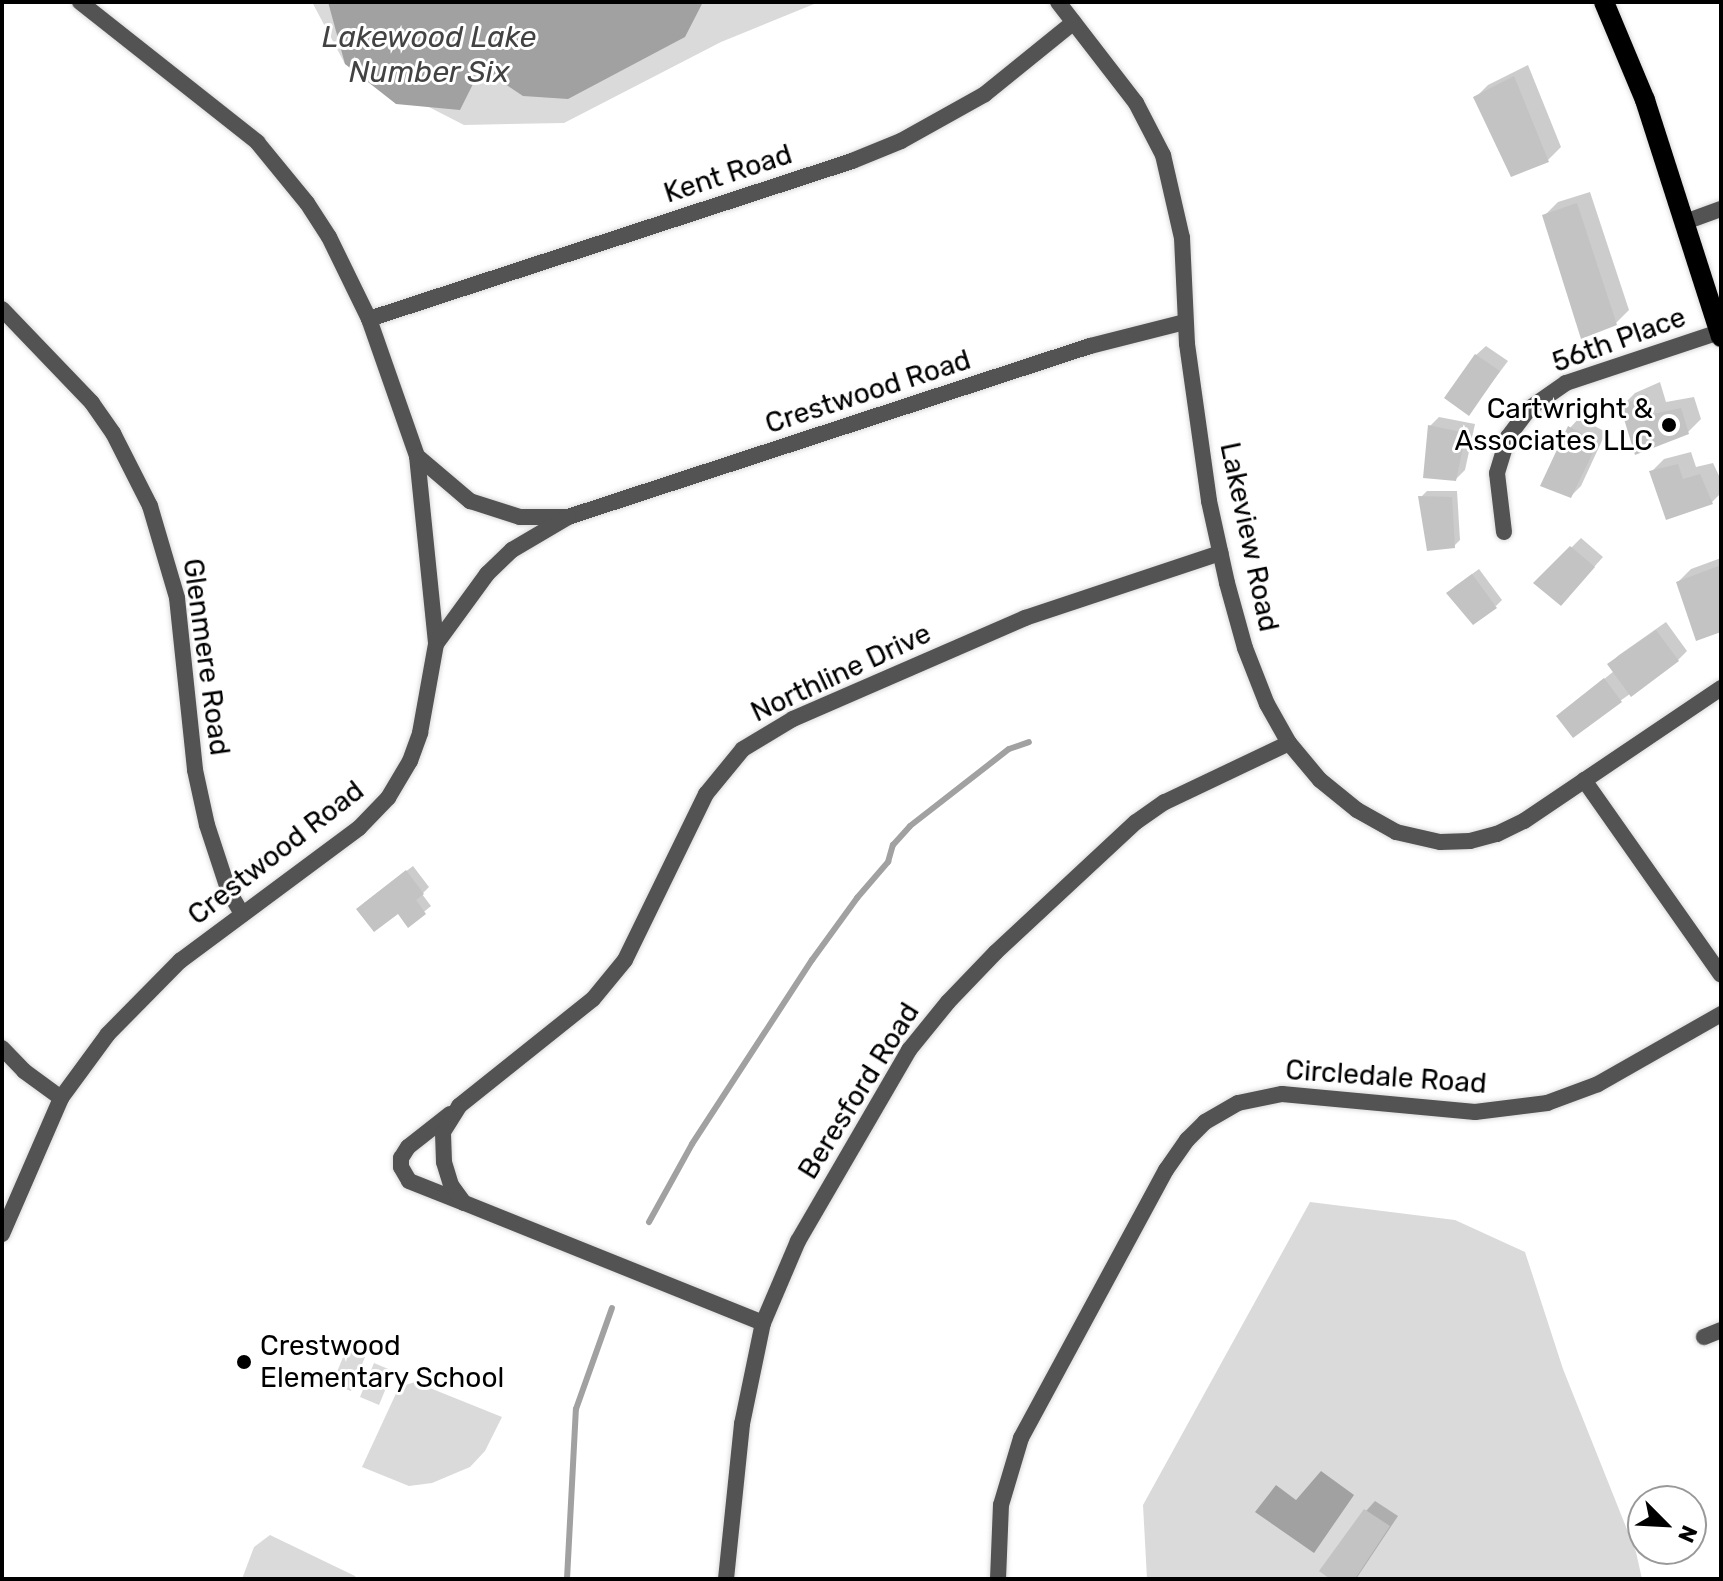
<!DOCTYPE html>
<html>
<head>
<meta charset="utf-8">
<style>
  body { margin:0 }
  #map { position:relative; width:1723px; height:1581px; overflow:hidden; background:#fff; font-family:Rubik,sans-serif }
  div>[style] { position:absolute }
  .green>* { inset:0; background:#dadada }
  .water>* { inset:0; background:#a1a1a1 }
  .shadow>* { inset:0; background:#0003 }
  .stream>* { height:6px; margin:-3px; padding:0 3px; transform-origin:3px; border-radius:3px; background:#a1a1a1 }
  .building>* { inset:0; background:#c3c3c3 }
  .roads { filter:drop-shadow(0 0 2px #dbdbdb) drop-shadow(0 0 2px #dbdbdb) }
  .minor>* { height:16px; margin:-8px; padding:0 8px; transform-origin:8px; border-radius:8px; background:#535353 }
  .primary>* { height:20px; margin:-10px; padding:0 10px; transform-origin:10px; border-radius:10px; background:#000 }
  .dots>* { width:22px; height:22px; translate:-50% -50%; box-sizing:border-box; border:4px solid #fff; border-radius:50% }
  span { translate:-50% -50%; white-space:nowrap; text-align:center; line-height:1.15; -webkit-text-stroke:6px #fff; paint-order:stroke }
  .street-label { font-size:28px; color:#000 }
  .poi-label { font-size:28px; color:#000 }
  .right { translate:-100% -50%; text-align:right }
  .left { translate:0 -50%; text-align:left }
  .water-label { font-size:30px; color:#424242; font-style:italic }
  .frame { position:absolute; inset:0; border:4px solid #000; pointer-events:none }
  .north { position:absolute; left:1627px; top:1485px; width:80px; height:80px; box-sizing:border-box; background:#fff; border:2px solid #999; border-radius:50%; rotate:114deg; font-size:22px; font-weight:700; line-height:32px; text-align:center; color:#000 }
  .north::after { content:''; display:block; margin:auto; width:28px; height:36px; background:#000; clip-path:polygon(50% 0,100% 100%,50% 72%,0 100%) }
</style>
</head>
<body>
<div id="map">
  <div class="green">
    <i style="clip-path:polygon(312px 2px,819px 2px,721px 42px,564px 123px,464px 125px,345px 64px)"></i>
    <i style="clip-path:polygon(1310px 1202px,1455px 1220px,1525px 1252px,1563px 1369px,1636px 1552px,1642px 1579px,1147px 1579px,1143px 1505px)"></i>
    <i style="clip-path:polygon(346px 1350px,365px 1357px,351px 1391px,332px 1384px)"></i>
    <i style="clip-path:polygon(374px 1363px,393px 1371px,379px 1405px,360px 1397px)"></i>
    <i style="clip-path:polygon(415px 1382px,502px 1417px,485px 1451px,470px 1467px,432px 1483px,409px 1486px,362px 1467px,399px 1387px)"></i>
    <i style="clip-path:polygon(270px 1535px,355px 1576px,357px 1579px,242px 1579px,254px 1547px)"></i>
  </div>
  <div class="water">
    <i style="clip-path:polygon(328px 2px,703px 2px,685px 37px,568px 99px,523px 96px,481px 68px,460px 110px,396px 104px,345px 64px)"></i>
    <i style="clip-path:polygon(1321px 1471px,1354px 1495px,1314px 1553px,1255px 1512px,1276px 1485px,1296px 1500px)"></i>
  </div>
  <div class="shadow">
    <i style="clip-path:polygon(1528px 65px,1561px 147px,1548px 160px,1475px 98px,1488px 85px)"></i>
    <i style="clip-path:polygon(1590px 192px,1629px 310px,1616px 323px,1545px 215px,1558px 202px)"></i>
    <i style="clip-path:polygon(1486px 346px,1508px 361px,1469px 413px,1476px 355px)"></i>
    <i style="clip-path:polygon(1660px 382px,1666px 402px,1694px 397px,1701px 419px,1688px 432px,1622px 406px,1635px 393px)"></i>
    <i style="clip-path:polygon(1439px 417px,1475px 424px,1465px 470px,1456px 479px,1430px 426px)"></i>
    <i style="clip-path:polygon(1579px 418px,1606px 432px,1581px 486px,1571px 496px,1570px 428px)"></i>
    <i style="clip-path:polygon(1691px 452px,1696px 467px,1713px 463px,1721px 480px,1721px 493px,1712px 502px,1651px 472px,1664px 459px)"></i>
    <i style="clip-path:polygon(1427px 491px,1457px 491px,1460px 540px,1454px 546px,1421px 497px)"></i>
    <i style="clip-path:polygon(1581px 538px,1603px 557px,1570px 594px,1536px 583px)"></i>
    <i style="clip-path:polygon(1721px 558px,1721px 630px,1678px 582px,1691px 569px)"></i>
    <i style="clip-path:polygon(1479px 569px,1502px 600px,1496px 606px,1454px 587px)"></i>
    <i style="clip-path:polygon(1666px 622px,1687px 651px,1678px 660px,1620px 701px,1559px 716px,1614px 671px,1609px 664px,1619px 655px)"></i>
    <i style="clip-path:polygon(413px 866px,429px 887px,422px 894px,431px 906px,408px 925px,398px 912px,364px 903px)"></i>
    <i style="clip-path:polygon(1375px 1501px,1398px 1516px,1356px 1579px,1333px 1579px,1366px 1511px)"></i>
  </div>
  <div class="stream">
    <i style="left:649px;top:1222px;width:89px;rotate:-61.1deg"></i>
    <i style="left:692px;top:1144px;width:220px;rotate:-56.9deg"></i>
    <i style="left:812px;top:960px;width:77px;rotate:-54deg"></i>
    <i style="left:857px;top:898px;width:48px;rotate:-49.3deg"></i>
    <i style="left:888px;top:862px;width:18px;rotate:-74deg"></i>
    <i style="left:893px;top:845px;width:25px;rotate:-48deg"></i>
    <i style="left:910px;top:826px;width:125px;rotate:-37.9deg"></i>
    <i style="left:1009px;top:749px;width:21px;rotate:-19deg"></i>
    <i style="left:567px;top:1579px;width:170px;rotate:-87deg"></i>
    <i style="left:576px;top:1409px;width:107px;rotate:-70.4deg"></i>
  </div>
  <div class="building">
    <i style="clip-path:polygon(1514px 76px,1549px 162px,1511px 177px,1473px 97px)"></i>
    <i style="clip-path:polygon(1577px 203px,1617px 325px,1581px 339px,1542px 215px)"></i>
    <i style="clip-path:polygon(1475px 354px,1500px 371px,1469px 416px,1444px 398px)"></i>
    <i style="clip-path:polygon(1647px 394px,1653px 414px,1681px 408px,1689px 434px,1635px 455px,1620px 406px)"></i>
    <i style="clip-path:polygon(1428px 425px,1466px 433px,1456px 481px,1423px 478px)"></i>
    <i style="clip-path:polygon(1568px 426px,1598px 442px,1571px 498px,1540px 486px)"></i>
    <i style="clip-path:polygon(1678px 464px,1683px 479px,1700px 474px,1713px 504px,1666px 520px,1649px 471px)"></i>
    <i style="clip-path:polygon(1418px 496px,1452px 497px,1455px 548px,1427px 551px)"></i>
    <i style="clip-path:polygon(1570px 546px,1595px 567px,1561px 606px,1533px 583px)"></i>
    <i style="clip-path:polygon(1721px 565px,1721px 632px,1696px 641px,1676px 582px)"></i>
    <i style="clip-path:polygon(1472px 574px,1497px 608px,1473px 625px,1446px 593px)"></i>
    <i style="clip-path:polygon(1656px 630px,1679px 661px,1631px 697px,1607px 664px)"></i>
    <i style="clip-path:polygon(1604px 678px,1622px 702px,1573px 738px,1556px 716px)"></i>
    <i style="clip-path:polygon(406px 870px,424px 894px,416px 900px,426px 914px,408px 928px,398px 914px,374px 932px,356px 909px)"></i>
    <i style="clip-path:polygon(1364px 1509px,1390px 1526px,1355px 1579px,1330px 1579px,1319px 1571px)"></i>
  </div>
  <div class="roads">
    <div class="minor">
      <i style="left:80px;top:2px;width:226px;rotate:38.3deg"></i>
      <i style="left:257px;top:142px;width:79px;rotate:50.7deg"></i>
      <i style="left:307px;top:203px;width:40px;rotate:57.1deg"></i>
      <i style="left:329px;top:237px;width:91px;rotate:64deg"></i>
      <i style="left:369px;top:319px;width:145px;rotate:70.7deg"></i>
      <i style="left:417px;top:456px;width:189px;rotate:84.2deg"></i>
      <i style="left:1058px;top:2px;width:128px;rotate:52.3deg"></i>
      <i style="left:1136px;top:103px;width:59px;rotate:62.6deg"></i>
      <i style="left:1163px;top:155px;width:85px;rotate:77.1deg"></i>
      <i style="left:1182px;top:238px;width:106px;rotate:87.3deg"></i>
      <i style="left:1187px;top:344px;width:159px;rotate:82deg"></i>
      <i style="left:1209px;top:501px;width:84px;rotate:77.6deg"></i>
      <i style="left:1227px;top:583px;width:67px;rotate:74.5deg"></i>
      <i style="left:1245px;top:648px;width:60px;rotate:68.6deg"></i>
      <i style="left:1267px;top:704px;width:45px;rotate:60.6deg"></i>
      <i style="left:1289px;top:743px;width:48px;rotate:50deg"></i>
      <i style="left:1320px;top:780px;width:48px;rotate:39deg"></i>
      <i style="left:1357px;top:810px;width:45px;rotate:29.4deg"></i>
      <i style="left:1396px;top:832px;width:45px;rotate:12.8deg"></i>
      <i style="left:1440px;top:842px;width:30px;rotate:-2deg"></i>
      <i style="left:1470px;top:841px;width:28px;rotate:-15deg"></i>
      <i style="left:1497px;top:834px;width:30px;rotate:-26deg"></i>
      <i style="left:1524px;top:821px;width:238px;rotate:-34deg"></i>
      <i style="left:1685px;top:222px;width:38px;rotate:-20deg"></i>
      <i style="left:2px;top:309px;width:130px;rotate:46.2deg"></i>
      <i style="left:92px;top:403px;width:37px;rotate:55deg"></i>
      <i style="left:113px;top:433px;width:82px;rotate:63.1deg"></i>
      <i style="left:150px;top:506px;width:96px;rotate:73.6deg"></i>
      <i style="left:177px;top:598px;width:173px;rotate:84deg"></i>
      <i style="left:195px;top:770px;width:56px;rotate:77.7deg"></i>
      <i style="left:207px;top:825px;width:71px;rotate:71.8deg"></i>
      <i style="left:229px;top:892px;width:26px;rotate:59deg"></i>
      <i style="left:369px;top:319px;width:508px;rotate:-18.11deg"></i>
      <i style="left:852px;top:161px;width:53px;rotate:-22.2deg"></i>
      <i style="left:901px;top:141px;width:96px;rotate:-29.2deg"></i>
      <i style="left:985px;top:94px;width:114px;rotate:-39deg"></i>
      <i style="left:417px;top:456px;width:70px;rotate:40.3deg"></i>
      <i style="left:470px;top:501px;width:52px;rotate:17.7deg"></i>
      <i style="left:520px;top:517px;width:48px"></i>
      <i style="left:568px;top:517px;width:549px;rotate:-18.14deg"></i>
      <i style="left:1090px;top:346px;width:98px;rotate:-14.2deg"></i>
      <i style="left:1504px;top:532px;width:59px;rotate:-96.8deg"></i>
      <i style="left:1497px;top:473px;width:38px;rotate:-73deg"></i>
      <i style="left:1508px;top:437px;width:36px;rotate:-53deg"></i>
      <i style="left:1530px;top:408px;width:44px;rotate:-34.8deg"></i>
      <i style="left:1566px;top:383px;width:161px;rotate:-18.4deg"></i>
      <i style="left:1584px;top:780px;width:238px;rotate:54.9deg"></i>
      <i style="left:2px;top:1048px;width:32px;rotate:46deg"></i>
      <i style="left:24px;top:1071px;width:46px;rotate:36.1deg"></i>
      <i style="left:450px;top:1114px;width:53px;rotate:141.8deg"></i>
      <i style="left:408px;top:1147px;width:13px;rotate:122deg"></i>
      <i style="left:401px;top:1158px;width:9px;rotate:90deg"></i>
      <i style="left:401px;top:1167px;width:16px;rotate:60deg"></i>
      <i style="left:409px;top:1181px;width:57px;rotate:21.6deg"></i>
      <i style="left:2px;top:1234px;width:148px;rotate:-66.5deg"></i>
      <i style="left:61px;top:1098px;width:79px;rotate:-53.7deg"></i>
      <i style="left:108px;top:1034px;width:103px;rotate:-45.4deg"></i>
      <i style="left:180px;top:961px;width:223px;rotate:-36.6deg"></i>
      <i style="left:359px;top:828px;width:42px;rotate:-46deg"></i>
      <i style="left:388px;top:798px;width:43px;rotate:-59.3deg"></i>
      <i style="left:410px;top:761px;width:30px;rotate:-70deg"></i>
      <i style="left:420px;top:733px;width:90px;rotate:-79.8deg"></i>
      <i style="left:436px;top:644px;width:87px;rotate:-53.9deg"></i>
      <i style="left:487px;top:574px;width:35px;rotate:-44deg"></i>
      <i style="left:512px;top:550px;width:65px;rotate:-30.5deg"></i>
      <i style="left:763px;top:1323px;width:322px;rotate:-158.1deg"></i>
      <i style="left:464px;top:1203px;width:22px;rotate:-126deg"></i>
      <i style="left:451px;top:1185px;width:24px;rotate:-107deg"></i>
      <i style="left:444px;top:1162px;width:30px;rotate:-92deg"></i>
      <i style="left:443px;top:1132px;width:31px;rotate:-58deg"></i>
      <i style="left:459px;top:1106px;width:171px;rotate:-38.6deg"></i>
      <i style="left:593px;top:999px;width:50px;rotate:-50.6deg"></i>
      <i style="left:625px;top:960px;width:185px;rotate:-64deg"></i>
      <i style="left:706px;top:794px;width:58px;rotate:-50.6deg"></i>
      <i style="left:743px;top:749px;width:58px;rotate:-31deg"></i>
      <i style="left:793px;top:719px;width:253px;rotate:-23.5deg"></i>
      <i style="left:1025px;top:618px;width:206px;rotate:-18.4deg"></i>
      <i style="left:1704px;top:1337px;width:18px;rotate:-22deg"></i>
      <i style="left:726px;top:1579px;width:156px;rotate:-84.1deg"></i>
      <i style="left:742px;top:1424px;width:103px;rotate:-78.3deg"></i>
      <i style="left:763px;top:1323px;width:89px;rotate:-66.9deg"></i>
      <i style="left:798px;top:1241px;width:221px;rotate:-59.8deg"></i>
      <i style="left:909px;top:1050px;width:62px;rotate:-50.9deg"></i>
      <i style="left:948px;top:1002px;width:69px;rotate:-46.2deg"></i>
      <i style="left:996px;top:952px;width:191px;rotate:-42.9deg"></i>
      <i style="left:1136px;top:822px;width:35px;rotate:-35deg"></i>
      <i style="left:1165px;top:802px;width:137px;rotate:-25.4deg"></i>
      <i style="left:998px;top:1579px;width:74px;rotate:-87.7deg"></i>
      <i style="left:1001px;top:1505px;width:70px;rotate:-73.4deg"></i>
      <i style="left:1021px;top:1438px;width:305px;rotate:-61.6deg"></i>
      <i style="left:1166px;top:1170px;width:37px;rotate:-55deg"></i>
      <i style="left:1187px;top:1140px;width:25px;rotate:-45deg"></i>
      <i style="left:1205px;top:1122px;width:38px;rotate:-30deg"></i>
      <i style="left:1238px;top:1103px;width:45px;rotate:-11.6deg"></i>
      <i style="left:1282px;top:1094px;width:194px;rotate:5.3deg"></i>
      <i style="left:1475px;top:1112px;width:73px;rotate:-7.1deg"></i>
      <i style="left:1547px;top:1103px;width:54px;rotate:-20.4deg"></i>
      <i style="left:1598px;top:1084px;width:142px;rotate:-29.6deg"></i>
    </div>
    <div class="primary">
      <i style="left:1604px;top:2px;width:106px;rotate:67.3deg"></i>
      <i style="left:1645px;top:100px;width:249px;rotate:72.2deg"></i>
    </div>
  </div>
  <div class="dots">
    <i style="left:1669px;top:425px;background:#000"></i>
    <i style="left:244px;top:1362px;background:#000"></i>
  </div>
  <div class="street-label">
    <span style="left:728px;top:174px;rotate:-18deg">Kent Road</span>
    <span style="left:1619px;top:340px;rotate:-20deg">56th Place</span>
    <span style="left:868px;top:392px;rotate:-18deg">Crestwood Road</span>
    <span style="left:1249px;top:537px;rotate:78deg">Lakeview Road</span>
    <span style="left:206px;top:657px;rotate:82deg">Glenmere Road</span>
    <span style="left:841px;top:673px;rotate:-25deg">Northline Drive</span>
    <span style="left:276px;top:853px;rotate:-38deg">Crestwood Road</span>
    <span style="left:1386px;top:1077px;rotate:4deg">Circledale Road</span>
    <span style="left:859px;top:1091px;rotate:-58deg">Beresford Road</span>
  </div>
  <div class="poi-label">
    <span class="right" style="left:1653px;top:425px">Cartwright &amp;<br>Associates LLC</span>
    <span class="left" style="left:260px;top:1362px">Crestwood<br>Elementary School</span>
  </div>
  <div class="water-label">
    <span style="left:429px;top:54px">Lakewood Lake<br>Number Six</span>
  </div>
  <div class="frame"></div>
  <div class="north">N</div>
</div>
</body>
</html>
